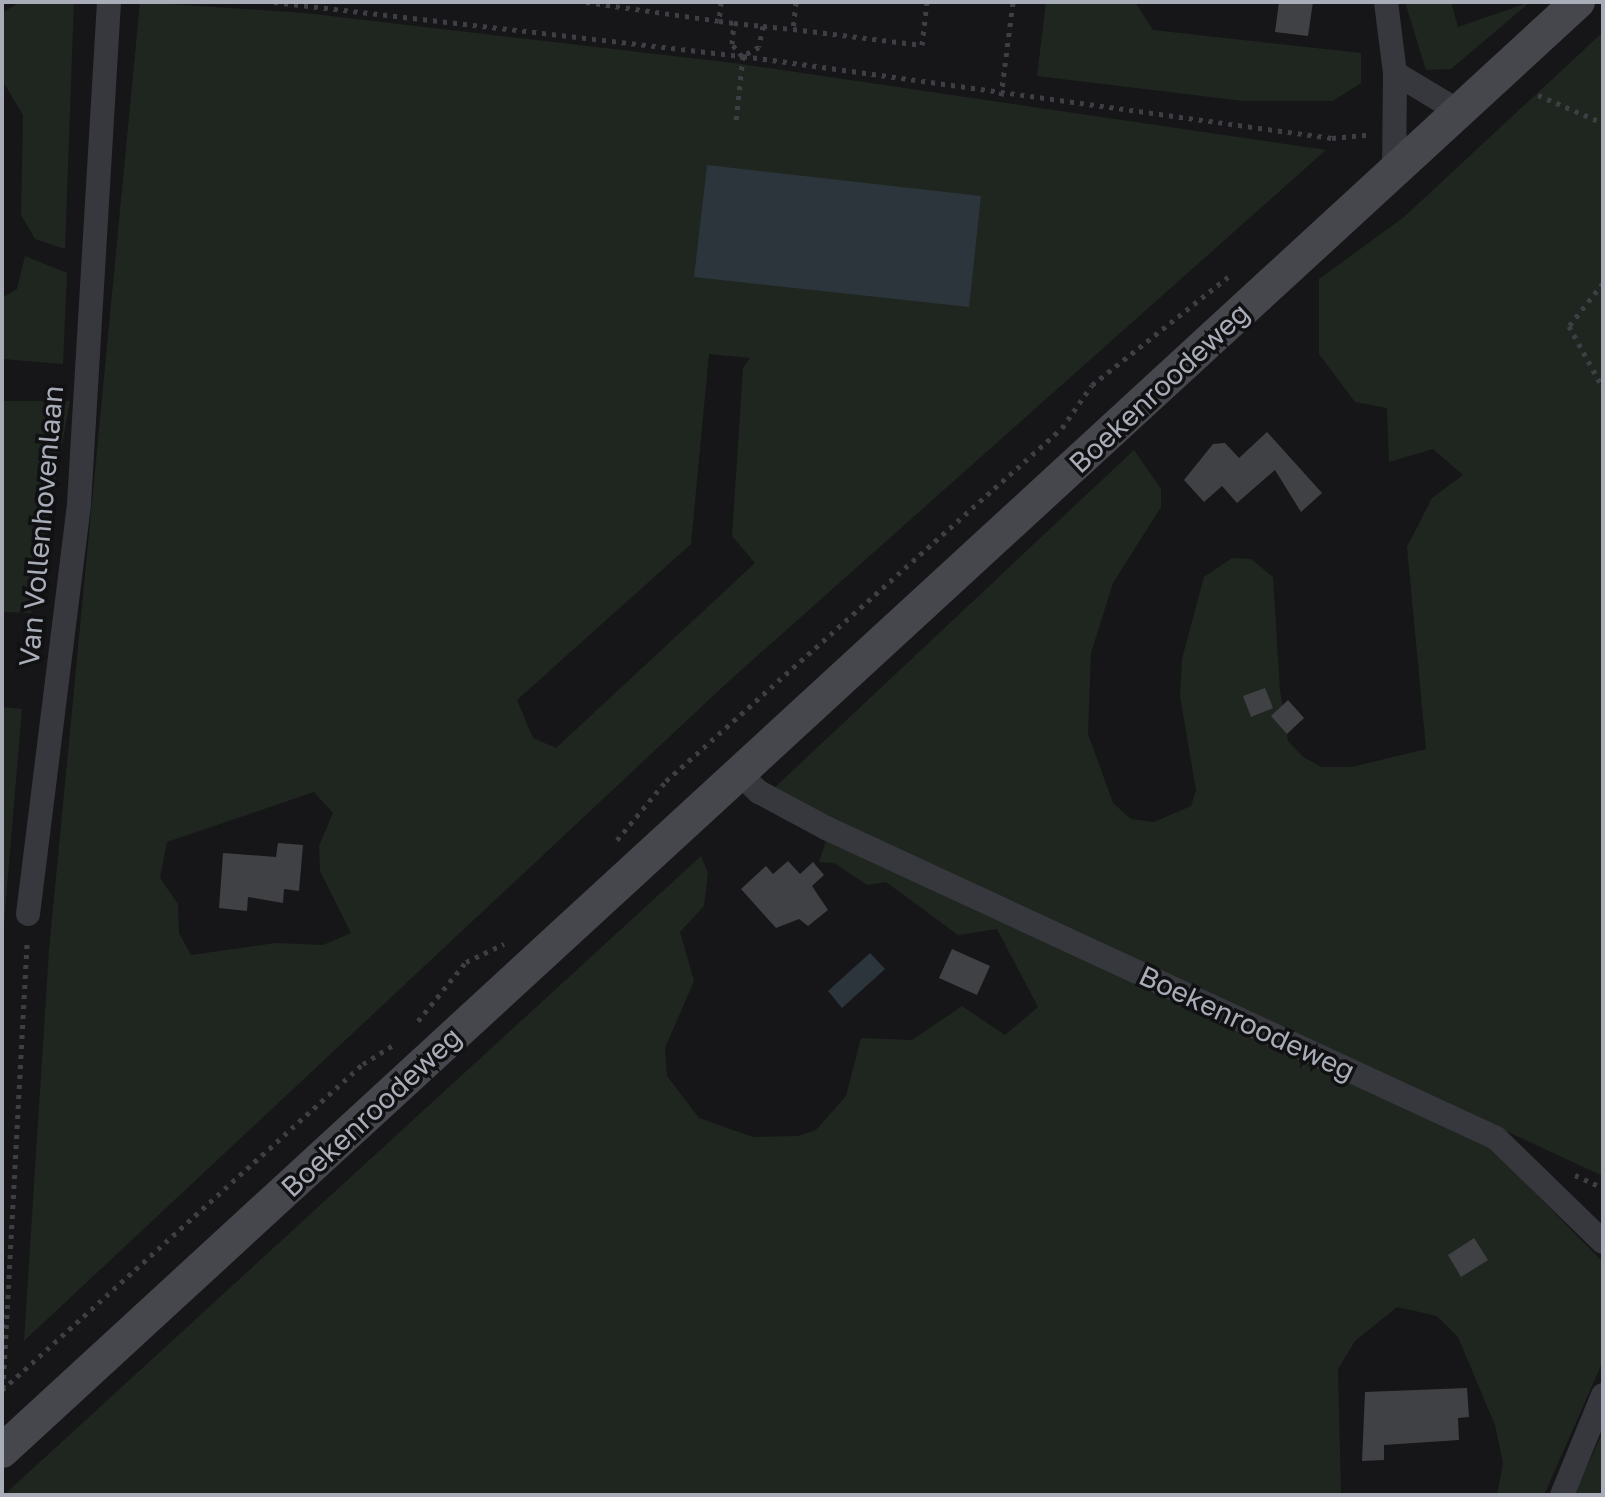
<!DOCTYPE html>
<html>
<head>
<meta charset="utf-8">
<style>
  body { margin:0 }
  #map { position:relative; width:1605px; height:1497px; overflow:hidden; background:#161618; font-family:"Golos Text",sans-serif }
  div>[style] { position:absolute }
  .green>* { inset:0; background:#1e261f }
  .water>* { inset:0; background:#2c353c }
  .building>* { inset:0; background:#404145 }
  .path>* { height:5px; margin-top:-2.5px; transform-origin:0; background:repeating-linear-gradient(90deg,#3d3f44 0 4px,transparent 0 10px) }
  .street>* { height:24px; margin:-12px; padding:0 12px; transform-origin:12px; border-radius:12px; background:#37383d }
  .secondary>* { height:34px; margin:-17px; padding:0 17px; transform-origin:17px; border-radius:17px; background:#45474d }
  span { translate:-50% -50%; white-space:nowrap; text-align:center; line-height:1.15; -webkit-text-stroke:7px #111113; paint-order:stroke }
  .street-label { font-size:28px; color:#a8adb8 }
  .frame { position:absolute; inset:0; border:4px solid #a8adb8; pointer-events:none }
</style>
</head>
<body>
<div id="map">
  <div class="green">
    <i style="clip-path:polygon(20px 2px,74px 2px,65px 249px,35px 239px,21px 215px,23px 115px,2px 80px,2px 13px)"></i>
    <i style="clip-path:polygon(evenodd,140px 2px,305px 13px,734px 63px,1326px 150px,729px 681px,24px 1341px,49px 950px,140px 2px,709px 354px,750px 358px,743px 368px,732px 536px,755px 563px,556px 748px,533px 738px,517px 700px,691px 544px,709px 354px,140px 2px,314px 792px,333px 813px,319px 846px,320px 871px,351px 933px,323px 945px,276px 943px,191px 955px,179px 933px,178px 904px,160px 878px,167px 842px,314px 792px)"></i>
    <i style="clip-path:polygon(1046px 2px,1135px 2px,1153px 30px,1361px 53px,1361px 83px,1333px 101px,1243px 101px,1037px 76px)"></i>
    <i style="clip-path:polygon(1405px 2px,1451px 2px,1458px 27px,1530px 2px,1451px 69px,1426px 70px)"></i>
    <i style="clip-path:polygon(1603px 32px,1603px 1176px,771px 791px,1134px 450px,1161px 489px,1161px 507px,1113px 583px,1091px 653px,1088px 734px,1113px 803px,1131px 819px,1154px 822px,1191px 806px,1196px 790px,1180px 696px,1182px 659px,1204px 577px,1232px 558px,1251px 559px,1273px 577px,1280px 690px,1288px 741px,1302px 756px,1321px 767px,1352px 767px,1426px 749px,1407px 547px,1432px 498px,1463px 475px,1433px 449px,1389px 462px,1387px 408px,1355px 402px,1319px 354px,1319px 279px,1404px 217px)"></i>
    <i style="clip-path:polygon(25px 256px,67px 273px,63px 364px,2px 359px,2px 298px,17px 289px)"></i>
    <i style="clip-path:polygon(2px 401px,70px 401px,31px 613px,2px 612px)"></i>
    <i style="clip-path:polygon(2px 707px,22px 709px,2px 946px)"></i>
    <i style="clip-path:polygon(826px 841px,1488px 1145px,1603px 1262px,1603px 1361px,1544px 1495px,1497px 1495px,1503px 1463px,1495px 1425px,1458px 1337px,1437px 1316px,1397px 1307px,1355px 1341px,1338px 1369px,1341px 1495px,4px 1495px,701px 856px,708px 873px,704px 906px,680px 932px,694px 981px,665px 1048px,667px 1076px,699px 1118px,753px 1137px,798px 1136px,816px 1130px,846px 1096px,861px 1038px,912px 1040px,962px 1006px,1005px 1035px,1038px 1007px,997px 929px,958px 935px,886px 882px,867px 885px,834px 863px,819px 862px)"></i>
    <i style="clip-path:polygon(1603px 1432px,1603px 1495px,1574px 1495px,1577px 1487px)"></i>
  </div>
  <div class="water">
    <i style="clip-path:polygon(707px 165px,981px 196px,969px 307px,694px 277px)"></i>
    <i style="clip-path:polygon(870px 953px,885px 969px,842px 1008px,828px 991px)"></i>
  </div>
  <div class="building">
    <i style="clip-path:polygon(1279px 2px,1313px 2px,1308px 36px,1275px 32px)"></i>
    <i style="clip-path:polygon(1267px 432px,1322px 493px,1301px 512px,1275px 470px,1237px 503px,1222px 486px,1204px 502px,1184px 480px,1213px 444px,1225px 443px,1239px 458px)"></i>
    <i style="clip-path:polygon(1265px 688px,1273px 708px,1251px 717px,1243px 696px)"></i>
    <i style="clip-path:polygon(1288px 700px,1304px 718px,1287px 734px,1271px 716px)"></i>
    <i style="clip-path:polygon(278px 843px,303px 845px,299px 891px,284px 889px,283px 903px,248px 897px,247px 911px,219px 908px,223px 853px,276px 857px)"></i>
    <i style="clip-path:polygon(788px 861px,800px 874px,813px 862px,824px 875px,812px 886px,828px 910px,808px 926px,799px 919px,776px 928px,741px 889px,766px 866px,773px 874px)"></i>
    <i style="clip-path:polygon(952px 949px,990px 966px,977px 995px,939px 978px)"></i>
    <i style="clip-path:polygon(1474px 1238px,1488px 1260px,1461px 1277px,1448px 1255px)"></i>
    <i style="clip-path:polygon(1467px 1388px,1469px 1417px,1458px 1418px,1459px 1440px,1384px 1445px,1384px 1460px,1362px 1461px,1365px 1392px)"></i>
  </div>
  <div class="path">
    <i style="left:274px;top:2px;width:472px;rotate:6.6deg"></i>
    <i style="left:743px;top:56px;width:65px;rotate:96.1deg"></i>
    <i style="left:586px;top:2px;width:134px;rotate:8.1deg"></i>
    <i style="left:721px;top:2px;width:19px;rotate:96deg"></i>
    <i style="left:719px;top:21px;width:15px;rotate:8deg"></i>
    <i style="left:796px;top:2px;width:27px;rotate:96deg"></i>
    <i style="left:793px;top:29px;width:130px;rotate:7.1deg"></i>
    <i style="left:922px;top:45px;width:43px;rotate:-83.4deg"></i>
    <i style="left:763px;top:26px;width:21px;rotate:101deg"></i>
    <i style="left:759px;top:47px;width:19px;rotate:152deg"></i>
    <i style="left:742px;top:56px;width:16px;rotate:-130deg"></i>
    <i style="left:732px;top:44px;width:21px;rotate:-85deg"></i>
    <i style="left:734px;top:23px;width:29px;rotate:6deg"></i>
    <i style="left:763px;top:26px;width:30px;rotate:6deg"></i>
    <i style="left:743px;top:56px;width:595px;rotate:7.93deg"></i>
    <i style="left:1332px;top:138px;width:36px;rotate:-5deg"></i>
    <i style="left:1538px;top:95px;width:71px;rotate:23.3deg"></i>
    <i style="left:1001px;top:96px;width:95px;rotate:-82.7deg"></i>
    <i style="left:1603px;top:283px;width:55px;rotate:128.3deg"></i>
    <i style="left:1569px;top:326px;width:71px;rotate:61.3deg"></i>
    <i style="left:617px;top:840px;width:77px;rotate:-50.3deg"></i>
    <i style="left:666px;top:781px;width:530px;rotate:-41.71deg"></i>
    <i style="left:1062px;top:428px;width:52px;rotate:-55.1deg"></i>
    <i style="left:1092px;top:385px;width:174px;rotate:-38.5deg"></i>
    <i style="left:418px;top:1021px;width:76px;rotate:-50.9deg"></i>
    <i style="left:466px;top:962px;width:42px;rotate:-25.3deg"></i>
    <i style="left:1575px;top:1175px;width:31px;rotate:25deg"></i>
    <i style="left:3px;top:1388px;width:450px;rotate:-86.9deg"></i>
    <i style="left:2px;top:1390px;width:486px;rotate:-42.1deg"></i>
    <i style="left:363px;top:1064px;width:36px;rotate:-32deg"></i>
  </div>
  <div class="street">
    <i style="left:1386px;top:2px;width:72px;rotate:82.8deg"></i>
    <i style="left:1395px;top:73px;width:76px;rotate:31deg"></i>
    <i style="left:1394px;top:172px;width:99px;rotate:-89.4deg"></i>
    <i style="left:739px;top:773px;width:28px;rotate:44deg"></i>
    <i style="left:759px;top:792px;width:76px;rotate:28.2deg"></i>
    <i style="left:826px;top:828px;width:738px;rotate:24.83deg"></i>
    <i style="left:1496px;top:1138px;width:149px;rotate:44.2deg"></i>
    <i style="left:28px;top:914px;width:413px;rotate:-82.9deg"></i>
    <i style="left:79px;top:504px;width:503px;rotate:-86.58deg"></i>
    <i style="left:1562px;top:1495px;width:108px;rotate:-67.7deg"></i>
  </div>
  <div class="secondary">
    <i style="left:2px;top:1451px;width:2141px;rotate:-42.6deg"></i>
  </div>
  <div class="street-label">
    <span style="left:1159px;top:388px;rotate:-43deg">Boekenroodeweg</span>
    <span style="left:41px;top:526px;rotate:-85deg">Van Vollenhovenlaan</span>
    <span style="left:1247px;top:1023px;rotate:25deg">Boekenroodeweg</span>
    <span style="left:371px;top:1112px;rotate:-43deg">Boekenroodeweg</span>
  </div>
  <div class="frame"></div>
</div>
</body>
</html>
